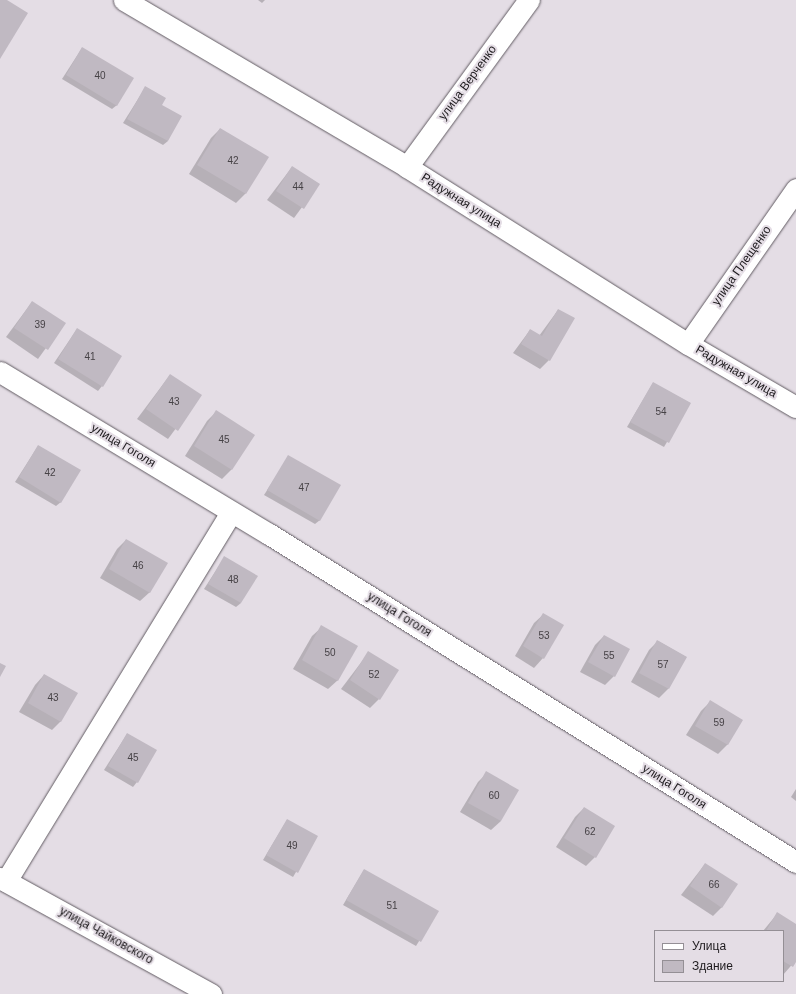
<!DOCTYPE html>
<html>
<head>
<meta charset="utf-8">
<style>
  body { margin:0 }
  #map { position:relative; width:796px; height:994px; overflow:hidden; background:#e4dde5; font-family:Arial,sans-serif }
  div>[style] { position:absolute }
  .shadow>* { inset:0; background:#0003 }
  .building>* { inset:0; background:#c0b9c2 }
  .roads { filter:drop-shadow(0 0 1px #625c63) drop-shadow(0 0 1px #625c63) }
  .minor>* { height:21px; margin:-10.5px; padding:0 10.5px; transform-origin:10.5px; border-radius:10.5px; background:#fff }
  span { translate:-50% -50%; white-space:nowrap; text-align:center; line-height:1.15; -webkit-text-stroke:4px #e4dde5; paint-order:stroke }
  .number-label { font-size:10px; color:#464246 }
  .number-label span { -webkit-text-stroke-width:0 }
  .street-label { font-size:12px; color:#1d1a1d }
  .legend { position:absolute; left:654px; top:930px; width:130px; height:52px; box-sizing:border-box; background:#e4dde5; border:1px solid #948f95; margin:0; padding:5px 7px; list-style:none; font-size:12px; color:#1d1a1d }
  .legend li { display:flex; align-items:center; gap:8px; height:20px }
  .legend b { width:20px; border:1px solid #948f95 }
</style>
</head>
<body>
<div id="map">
  <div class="shadow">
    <i style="clip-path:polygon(258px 0,265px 0,262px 3px)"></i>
    <i style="clip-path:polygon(82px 48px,117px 105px,112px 109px,62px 79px)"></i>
    <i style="clip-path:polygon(145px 88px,161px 106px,168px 141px,163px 145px,123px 123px)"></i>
    <i style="clip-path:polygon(220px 129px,267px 158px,245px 194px,236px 203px,189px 174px,211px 138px)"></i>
    <i style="clip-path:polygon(292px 167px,319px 184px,294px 218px,267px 200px)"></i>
    <i style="clip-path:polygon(32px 302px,64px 323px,38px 359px,6px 337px)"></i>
    <i style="clip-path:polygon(558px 310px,549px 360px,540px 369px,513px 353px,530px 330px,539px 336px)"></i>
    <i style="clip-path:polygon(77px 329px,102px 386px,98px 391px,54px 363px)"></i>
    <i style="clip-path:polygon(170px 375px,200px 396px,168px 439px,137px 419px)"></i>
    <i style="clip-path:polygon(653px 383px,690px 403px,664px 447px,627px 427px)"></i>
    <i style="clip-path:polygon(216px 412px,253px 435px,231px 470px,222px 479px,185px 456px,207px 421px)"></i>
    <i style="clip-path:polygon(38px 446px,61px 502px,56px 506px,15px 482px)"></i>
    <i style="clip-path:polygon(289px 456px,320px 520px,315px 524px,264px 495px)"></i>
    <i style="clip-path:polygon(126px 540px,150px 592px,140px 601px,100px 578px,117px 549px)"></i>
    <i style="clip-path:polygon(224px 558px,241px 603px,236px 607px,204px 589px)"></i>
    <i style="clip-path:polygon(544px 614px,543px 658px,534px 668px,515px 656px,534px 623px)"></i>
    <i style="clip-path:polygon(322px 627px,338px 680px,328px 689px,293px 669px,312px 636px)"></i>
    <i style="clip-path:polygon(604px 636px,614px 676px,605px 685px,580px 672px,595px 645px)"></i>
    <i style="clip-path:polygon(658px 641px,686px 657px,668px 689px,659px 698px,631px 682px,649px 650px)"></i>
    <i style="clip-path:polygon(369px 652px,379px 699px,370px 708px,341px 689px)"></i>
    <i style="clip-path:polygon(44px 675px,61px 721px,52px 730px,19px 712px,35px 685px)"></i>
    <i style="clip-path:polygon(710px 702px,728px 744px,718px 754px,686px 735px,701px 711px)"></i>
    <i style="clip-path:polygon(127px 734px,137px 782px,133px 787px,104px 770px)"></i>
    <i style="clip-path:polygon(487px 773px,501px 821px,491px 830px,460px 812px,478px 782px)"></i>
    <i style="clip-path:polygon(796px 789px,796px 801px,791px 797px)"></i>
    <i style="clip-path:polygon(584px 808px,595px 857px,586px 866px,556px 847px,575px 817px)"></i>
    <i style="clip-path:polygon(287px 820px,317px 837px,293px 877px,263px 860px)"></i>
    <i style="clip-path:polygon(705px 864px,722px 907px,713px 916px,681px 895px)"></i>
    <i style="clip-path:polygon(364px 870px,437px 912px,416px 946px,343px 905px)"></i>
    <i style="clip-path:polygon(777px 914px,796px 925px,796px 960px,783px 975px,783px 931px,763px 931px)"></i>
  </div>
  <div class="building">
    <i style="clip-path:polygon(0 0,7px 0,28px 13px,0 59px)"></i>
    <i style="clip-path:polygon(82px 47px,134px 78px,117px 106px,66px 75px)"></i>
    <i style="clip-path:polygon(145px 86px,166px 98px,162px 105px,182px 116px,168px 141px,127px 119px)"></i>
    <i style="clip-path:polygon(220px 128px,269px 157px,246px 194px,197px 165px)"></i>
    <i style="clip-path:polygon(292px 166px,320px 184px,304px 209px,276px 191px)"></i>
    <i style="clip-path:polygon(32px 301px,66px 323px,48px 350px,14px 328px)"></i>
    <i style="clip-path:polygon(558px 309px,575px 318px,550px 361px,521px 344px,530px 329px,542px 336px)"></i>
    <i style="clip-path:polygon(77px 328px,122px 356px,103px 387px,58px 359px)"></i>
    <i style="clip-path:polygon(170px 374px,202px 395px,178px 431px,146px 409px)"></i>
    <i style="clip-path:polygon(653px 382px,691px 403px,669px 443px,630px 422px)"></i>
    <i style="clip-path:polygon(216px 410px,255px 435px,232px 470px,194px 446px)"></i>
    <i style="clip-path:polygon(38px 445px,81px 470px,61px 503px,19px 477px)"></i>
    <i style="clip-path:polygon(288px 455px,341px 485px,320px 521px,267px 490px)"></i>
    <i style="clip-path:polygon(126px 539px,168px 563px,150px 593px,109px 569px)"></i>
    <i style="clip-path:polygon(224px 556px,258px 576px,241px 603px,208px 584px)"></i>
    <i style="clip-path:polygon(543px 613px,564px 625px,544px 659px,523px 646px)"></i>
    <i style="clip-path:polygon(321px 625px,358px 646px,338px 681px,302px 660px)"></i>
    <i style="clip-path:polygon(604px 635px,630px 649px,615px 677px,588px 662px)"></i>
    <i style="clip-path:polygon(657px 640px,687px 657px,669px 689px,639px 673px)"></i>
    <i style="clip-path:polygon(368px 651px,399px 670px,380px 700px,350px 680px)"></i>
    <i style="clip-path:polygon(0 663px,6px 666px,0 677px)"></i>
    <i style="clip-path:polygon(44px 674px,78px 693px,61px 722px,28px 703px)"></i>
    <i style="clip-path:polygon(710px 700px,743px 720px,728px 745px,695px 726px)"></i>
    <i style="clip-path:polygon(127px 733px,157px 750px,138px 783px,108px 766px)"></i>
    <i style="clip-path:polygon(486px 771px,519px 790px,501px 821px,468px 803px)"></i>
    <i style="clip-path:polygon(584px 807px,615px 826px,596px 858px,564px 838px)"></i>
    <i style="clip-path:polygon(287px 819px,318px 836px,298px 873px,266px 855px)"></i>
    <i style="clip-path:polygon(705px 863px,738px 884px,722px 908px,690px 886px)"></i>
    <i style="clip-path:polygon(364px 869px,439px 911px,421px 942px,346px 900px)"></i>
    <i style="clip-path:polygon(777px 912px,796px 924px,796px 962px,793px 967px,783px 961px,783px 931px,766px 931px)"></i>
  </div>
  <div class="roads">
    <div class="minor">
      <i style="left:124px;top:0;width:329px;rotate:30.5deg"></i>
      <i style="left:407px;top:167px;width:332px;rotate:32.2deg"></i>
      <i style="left:688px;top:344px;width:125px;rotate:30.3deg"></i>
      <i style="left:407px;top:167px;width:207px;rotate:-53.9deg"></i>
      <i style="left:688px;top:344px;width:189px;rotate:-55.1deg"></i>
      <i style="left:0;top:372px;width:314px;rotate:31.1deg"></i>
      <i style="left:269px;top:534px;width:621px;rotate:31.9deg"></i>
      <i style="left:0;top:878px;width:241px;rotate:28.8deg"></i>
      <i style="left:6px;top:881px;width:432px;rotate:-58.6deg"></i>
    </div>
  </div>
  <div class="number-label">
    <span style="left:100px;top:76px">40</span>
    <span style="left:233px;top:161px">42</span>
    <span style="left:298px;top:187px">44</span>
    <span style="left:40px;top:325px">39</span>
    <span style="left:90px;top:357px">41</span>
    <span style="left:174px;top:402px">43</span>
    <span style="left:661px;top:412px">54</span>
    <span style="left:224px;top:440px">45</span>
    <span style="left:50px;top:473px">42</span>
    <span style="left:304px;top:488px">47</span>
    <span style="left:138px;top:566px">46</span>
    <span style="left:233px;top:580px">48</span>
    <span style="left:544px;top:636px">53</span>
    <span style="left:330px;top:653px">50</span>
    <span style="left:609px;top:656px">55</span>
    <span style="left:663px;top:665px">57</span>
    <span style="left:374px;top:675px">52</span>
    <span style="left:53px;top:698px">43</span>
    <span style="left:719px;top:723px">59</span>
    <span style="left:133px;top:758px">45</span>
    <span style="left:494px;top:796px">60</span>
    <span style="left:590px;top:832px">62</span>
    <span style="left:292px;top:846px">49</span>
    <span style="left:714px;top:885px">66</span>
    <span style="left:392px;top:906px">51</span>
  </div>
  <div class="street-label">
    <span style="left:468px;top:83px;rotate:-54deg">улица Верченко</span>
    <span style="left:461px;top:201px;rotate:32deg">Радужная улица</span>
    <span style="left:742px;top:266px;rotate:-55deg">улица Плещенко</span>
    <span style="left:736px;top:372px;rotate:30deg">Радужная улица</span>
    <span style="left:123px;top:446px;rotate:31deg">улица Гоголя</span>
    <span style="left:399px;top:615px;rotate:32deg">улица Гоголя</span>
    <span style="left:674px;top:787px;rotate:32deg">улица Гоголя</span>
    <span style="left:106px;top:936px;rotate:29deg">улица Чайковского</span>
  </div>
  <ul class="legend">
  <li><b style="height:5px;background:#fff"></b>Улица</li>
  <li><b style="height:11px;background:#c0b9c2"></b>Здание</li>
  </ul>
</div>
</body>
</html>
